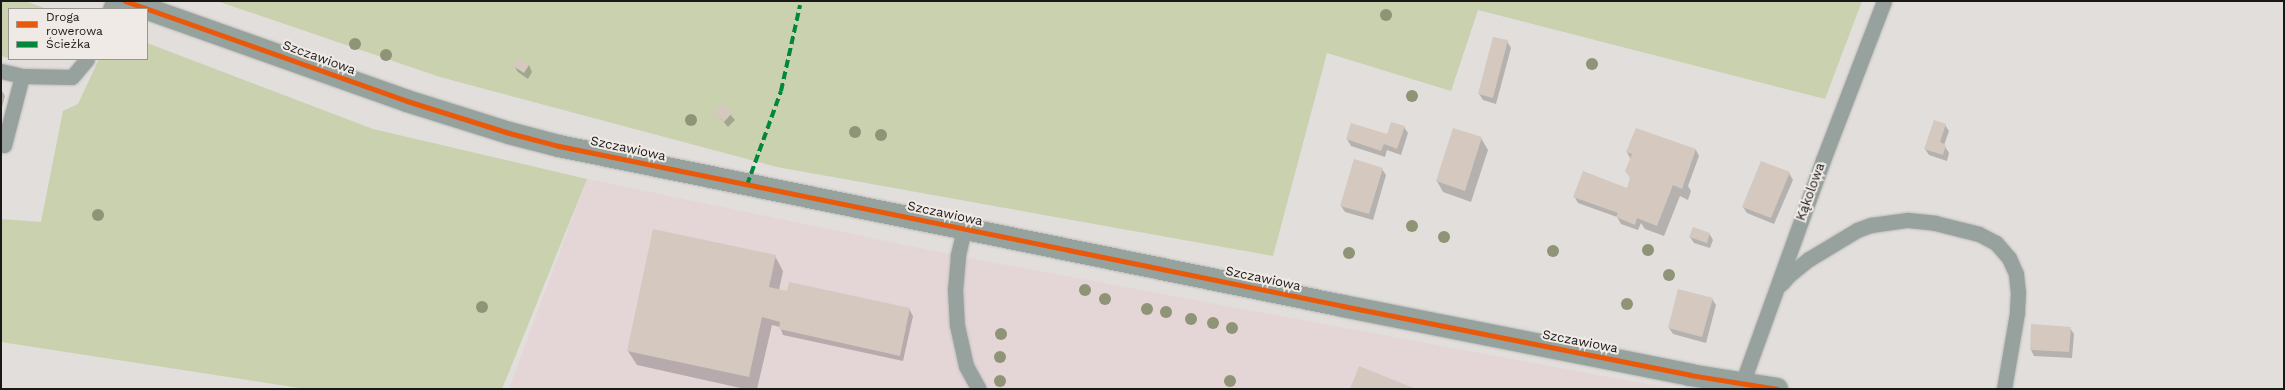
<!DOCTYPE html>
<html>
<head>
<meta charset="utf-8">
<style>
  body { margin:0 }
  #map { position:relative; width:2285px; height:390px; overflow:hidden; background:#e1dedb; font-family:"Work Sans",sans-serif }
  div>[style] { position:absolute }
  .industrial>* { inset:0; background:#e4d5d7 }
  .green>* { inset:0; background:#c9d1af }
  .shadow>* { inset:0; background:#0003 }
  .building>* { inset:0; background:#d4c8bf }
  .roads { filter:drop-shadow(0 0 1px #bcbab8) drop-shadow(0 0 1px #bcbab8) }
  .lane>* { height:15px; margin:-7.5px; padding:0 7.5px; transform-origin:7.5px; border-radius:7.5px; background:#97a29f }
  .secondary>* { height:22px; margin:-11px; padding:0 11px; transform-origin:11px; border-radius:11px; background:#95a29d }
  .quiet>* { height:4px; margin-top:-2px; transform-origin:0; background:repeating-linear-gradient(90deg,#00873e 0 8px,transparent 0 12px) }
  .cycleway>* { height:5px; margin:-2.5px; padding:0 2.5px; transform-origin:2.5px; border-radius:2.5px; background:#e8590c }
  .trees>* { width:12px; height:12px; margin:-6px; border-radius:50%; background:#8e9475 }
  span { translate:-50% -50%; white-space:nowrap; text-align:center; line-height:1.15; -webkit-text-stroke:4px #f0eae6; paint-order:stroke }
  .street-label { font-size:13px; color:#1a1816 }
  .frame { position:absolute; inset:0; border:2px solid #1a1816; pointer-events:none }
  .legend { position:absolute; left:8px; top:8px; width:140px; height:52px; box-sizing:border-box; background:#f0eae6; border:1px solid #9a9693; margin:0; padding:5px 7px; list-style:none; font-size:12px; color:#1a1816 }
  .legend li { display:flex; align-items:center; gap:8px; height:20px }
  .legend b { width:20px; border:1px solid #9a9693 }
</style>
</head>
<body>
<div id="map">
  <div class="industrial">
    <i style="clip-path:polygon(587px 179px,958px 256px,1673px 389px,509px 389px)"></i>
  </div>
  <div class="green">
    <i style="clip-path:polygon(1px 1px,25px 1px,47px 9px,9px 9px,9px 58px,1px 56px)"></i>
    <i style="clip-path:polygon(217px 1px,1862px 1px,1825px 99px,1478px 10px,1451px 91px,1327px 53px,1273px 256px,777px 167px,440px 77px)"></i>
    <i style="clip-path:polygon(147px 43px,373px 129px,587px 179px,502px 389px,306px 389px,1px 342px,1px 219px,41px 222px,63px 111px,78px 104px,99px 59px,147px 59px)"></i>
  </div>
  <div class="shadow">
    <i style="clip-path:polygon(1507px 41px,1511px 48px,1496px 104px,1483px 100px,1479px 94px)"></i>
    <i style="clip-path:polygon(529px 65px,532px 72px,528px 79px,518px 72px,514px 66px)"></i>
    <i style="clip-path:polygon(1px 89px,5px 96px,1px 111px)"></i>
    <i style="clip-path:polygon(722px 105px,735px 120px,728px 127px,715px 112px)"></i>
    <i style="clip-path:polygon(1945px 125px,1949px 131px,1944px 145px,1949px 153px,1947px 161px,1929px 155px,1925px 149px)"></i>
    <i style="clip-path:polygon(1404px 127px,1408px 133px,1401px 155px,1387px 150px,1385px 157px,1351px 146px,1347px 139px,1387px 136px)"></i>
    <i style="clip-path:polygon(1481px 138px,1488px 150px,1471px 202px,1443px 192px,1437px 181px)"></i>
    <i style="clip-path:polygon(1696px 150px,1699px 156px,1688px 186px,1691px 191px,1688px 200px,1680px 196px,1664px 236px,1645px 229px,1641px 223px,1638px 230px,1621px 224px,1617px 217px,1578px 203px,1574px 196px,1627px 189px,1631px 179px,1630px 158px,1627px 152px)"></i>
    <i style="clip-path:polygon(1382px 169px,1386px 175px,1373px 220px,1345px 212px,1341px 206px)"></i>
    <i style="clip-path:polygon(1789px 173px,1793px 180px,1774px 224px,1747px 213px,1743px 207px)"></i>
    <i style="clip-path:polygon(1709px 233px,1713px 240px,1710px 248px,1694px 243px,1690px 237px)"></i>
    <i style="clip-path:polygon(775px 256px,783px 271px,779px 290px,909px 309px,913px 316px,903px 361px,783px 335px,780px 327px,772px 325px,757px 389px,745px 389px,637px 365px,628px 351px)"></i>
    <i style="clip-path:polygon(1712px 299px,1716px 305px,1706px 343px,1673px 334px,1669px 328px)"></i>
    <i style="clip-path:polygon(2070px 328px,2074px 334px,2072px 358px,2034px 356px,2031px 350px)"></i>
  </div>
  <div class="building">
    <i style="clip-path:polygon(1493px 37px,1508px 40px,1493px 98px,1478px 94px)"></i>
    <i style="clip-path:polygon(519px 58px,529px 65px,524px 73px,513px 66px)"></i>
    <i style="clip-path:polygon(722px 104px,732px 113px,724px 122px,714px 112px)"></i>
    <i style="clip-path:polygon(1934px 120px,1946px 124px,1940px 142px,1946px 145px,1943px 155px,1924px 149px)"></i>
    <i style="clip-path:polygon(1391px 122px,1405px 126px,1397px 149px,1384px 144px,1381px 151px,1346px 139px,1351px 123px,1387px 134px)"></i>
    <i style="clip-path:polygon(1453px 128px,1482px 137px,1465px 191px,1436px 181px)"></i>
    <i style="clip-path:polygon(1636px 128px,1696px 149px,1682px 189px,1673px 185px,1657px 226px,1637px 218px,1635px 225px,1616px 217px,1618px 213px,1573px 197px,1583px 171px,1627px 188px,1630px 178px,1625px 171px,1632px 154px,1626px 152px)"></i>
    <i style="clip-path:polygon(1354px 159px,1383px 168px,1369px 214px,1340px 206px)"></i>
    <i style="clip-path:polygon(1761px 161px,1790px 172px,1771px 218px,1742px 207px)"></i>
    <i style="clip-path:polygon(1693px 227px,1710px 233px,1707px 243px,1689px 237px)"></i>
    <i style="clip-path:polygon(653px 229px,776px 255px,769px 287px,787px 291px,789px 282px,910px 308px,900px 356px,779px 329px,780px 322px,762px 317px,749px 377px,627px 351px)"></i>
    <i style="clip-path:polygon(1678px 289px,1713px 298px,1702px 337px,1668px 328px)"></i>
    <i style="clip-path:polygon(2031px 324px,2071px 327px,2069px 352px,2030px 350px)"></i>
    <i style="clip-path:polygon(1359px 366px,1416px 389px,1350px 389px)"></i>
  </div>
  <div class="roads">
    <div class="lane">
      <i style="left:110px;top:9px;width:9px;rotate:-69deg"></i>
      <i style="left:1px;top:71px;width:22px;rotate:13deg"></i>
      <i style="left:1px;top:144px;width:3px;rotate:18deg"></i>
      <i style="left:4px;top:145px;width:71px;rotate:-75.4deg"></i>
      <i style="left:22px;top:76px;width:50px;rotate:1.1deg"></i>
      <i style="left:72px;top:77px;width:23px;rotate:-50deg"></i>
      <i style="left:964px;top:229px;width:28px;rotate:103deg"></i>
      <i style="left:958px;top:256px;width:33px;rotate:95deg"></i>
      <i style="left:955px;top:289px;width:36px;rotate:87deg"></i>
      <i style="left:957px;top:325px;width:42px;rotate:77.6deg"></i>
      <i style="left:966px;top:366px;width:26px;rotate:61deg"></i>
      <i style="left:1781px;top:284px;width:12px;rotate:-48deg"></i>
      <i style="left:1789px;top:275px;width:26px;rotate:-39deg"></i>
      <i style="left:1809px;top:259px;width:56px;rotate:-31.1deg"></i>
      <i style="left:1857px;top:230px;width:15px;rotate:-20deg"></i>
      <i style="left:1871px;top:225px;width:37px;rotate:-8deg"></i>
      <i style="left:1908px;top:220px;width:27px;rotate:6deg"></i>
      <i style="left:1935px;top:223px;width:45px;rotate:14deg"></i>
      <i style="left:1979px;top:234px;width:19px;rotate:28deg"></i>
      <i style="left:1996px;top:243px;width:20px;rotate:49deg"></i>
      <i style="left:2009px;top:258px;width:17px;rotate:66deg"></i>
      <i style="left:2016px;top:274px;width:18px;rotate:84deg"></i>
      <i style="left:2018px;top:292px;width:21px;rotate:93deg"></i>
      <i style="left:2017px;top:313px;width:77px;rotate:99.7deg"></i>
      <i style="left:1742px;top:384px;width:238px;rotate:-70.1deg"></i>
      <i style="left:1823px;top:160px;width:170px;rotate:-69deg"></i>
    </div>
    <div class="secondary">
      <i style="left:125px;top:1px;width:299px;rotate:19.5deg"></i>
      <i style="left:407px;top:101px;width:107px;rotate:17.4deg"></i>
      <i style="left:509px;top:133px;width:52px;rotate:14.6deg"></i>
      <i style="left:559px;top:146px;width:800px;rotate:11.53deg"></i>
      <i style="left:1343px;top:306px;width:354px;rotate:11.2deg"></i>
      <i style="left:1690px;top:375px;width:88px;rotate:9.1deg"></i>
    </div>
  </div>
  <div class="quiet">
    <i style="left:747px;top:185px;width:100px;rotate:-70.1deg"></i>
    <i style="left:781px;top:91px;width:88px;rotate:-77.5deg"></i>
  </div>
  <div class="cycleway">
    <i style="left:125px;top:1px;width:299px;rotate:19.5deg"></i>
    <i style="left:407px;top:101px;width:107px;rotate:17.4deg"></i>
    <i style="left:509px;top:133px;width:52px;rotate:14.6deg"></i>
    <i style="left:559px;top:146px;width:800px;rotate:11.53deg"></i>
    <i style="left:1343px;top:306px;width:354px;rotate:11.2deg"></i>
    <i style="left:1690px;top:375px;width:88px;rotate:9.1deg"></i>
  </div>
  <div class="trees">
    <i style="left:1386px;top:15px"></i>
    <i style="left:355px;top:44px"></i>
    <i style="left:386px;top:55px"></i>
    <i style="left:1592px;top:64px"></i>
    <i style="left:1412px;top:96px"></i>
    <i style="left:691px;top:120px"></i>
    <i style="left:855px;top:132px"></i>
    <i style="left:881px;top:135px"></i>
    <i style="left:98px;top:215px"></i>
    <i style="left:1412px;top:226px"></i>
    <i style="left:1444px;top:237px"></i>
    <i style="left:1648px;top:250px"></i>
    <i style="left:1553px;top:251px"></i>
    <i style="left:1349px;top:253px"></i>
    <i style="left:1669px;top:275px"></i>
    <i style="left:1085px;top:290px"></i>
    <i style="left:1105px;top:299px"></i>
    <i style="left:1627px;top:304px"></i>
    <i style="left:482px;top:307px"></i>
    <i style="left:1147px;top:309px"></i>
    <i style="left:1166px;top:312px"></i>
    <i style="left:1191px;top:319px"></i>
    <i style="left:1213px;top:323px"></i>
    <i style="left:1232px;top:328px"></i>
    <i style="left:1001px;top:334px"></i>
    <i style="left:1000px;top:357px"></i>
    <i style="left:1000px;top:381px"></i>
    <i style="left:1230px;top:381px"></i>
  </div>
  <div class="street-label">
    <span style="left:319px;top:58px;rotate:20deg">Szczawiowa</span>
    <span style="left:628px;top:149px;rotate:12deg">Szczawiowa</span>
    <span style="left:1811px;top:192px;rotate:-70deg">Kąkolowa</span>
    <span style="left:945px;top:214px;rotate:12deg">Szczawiowa</span>
    <span style="left:1263px;top:279px;rotate:12deg">Szczawiowa</span>
    <span style="left:1580px;top:342px;rotate:11deg">Szczawiowa</span>
  </div>
  <div class="frame"></div>
  <ul class="legend">
  <li><b style="height:5px;background:#e8590c"></b>Droga rowerowa</li>
  <li><b style="height:5px;background:#00873e"></b>Ścieżka</li>
  </ul>
</div>
</body>
</html>
